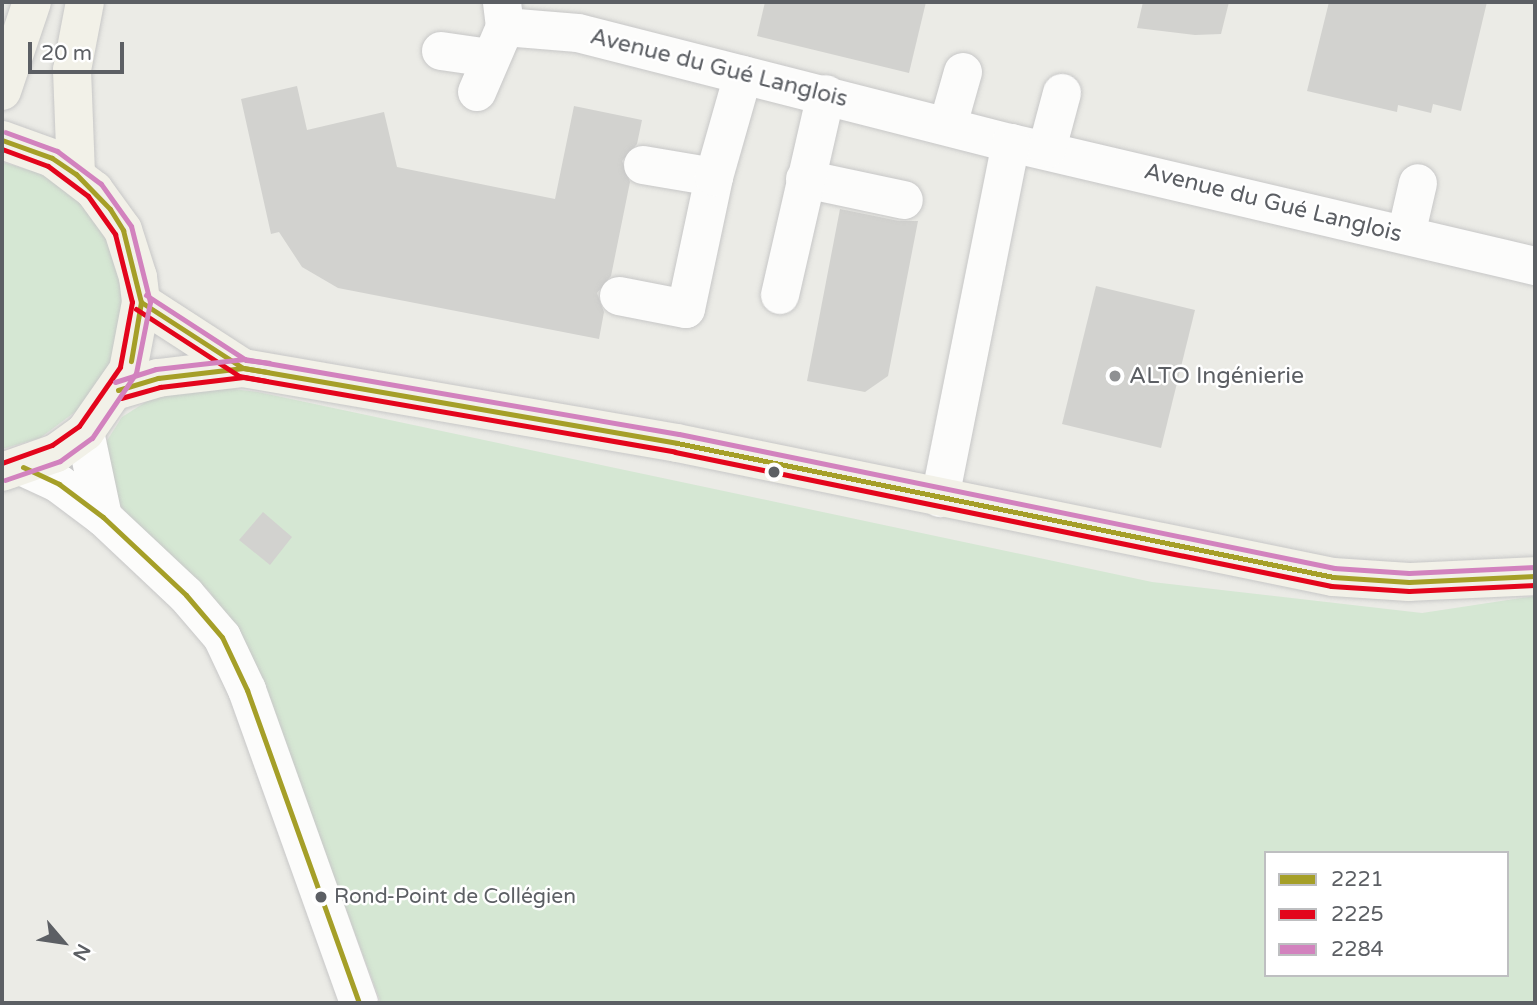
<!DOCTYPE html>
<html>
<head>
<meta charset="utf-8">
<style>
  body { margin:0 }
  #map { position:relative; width:1537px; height:1005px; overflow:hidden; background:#ebebe6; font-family:"Varela Round",sans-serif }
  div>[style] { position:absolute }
  .green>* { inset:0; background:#d5e7d3 }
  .building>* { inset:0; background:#d2d2cf }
  .roads { filter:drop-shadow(0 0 2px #c7c7c7) drop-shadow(0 0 2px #c7c7c7) }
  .minor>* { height:38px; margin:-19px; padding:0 19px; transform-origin:19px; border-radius:19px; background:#fcfcfb }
  .major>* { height:38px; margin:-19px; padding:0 19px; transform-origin:19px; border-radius:19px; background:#f2f1e8 }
  .bus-1>* { height:5px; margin:-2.5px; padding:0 2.5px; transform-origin:2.5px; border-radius:2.5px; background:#a59f28 }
  .bus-2>* { height:5px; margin:-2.5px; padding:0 2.5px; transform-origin:2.5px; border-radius:2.5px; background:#e3051c }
  .bus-3>* { height:5px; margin:-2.5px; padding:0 2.5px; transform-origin:2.5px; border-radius:2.5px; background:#d282be }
  .dots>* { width:19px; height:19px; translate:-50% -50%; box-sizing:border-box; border:4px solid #fff; border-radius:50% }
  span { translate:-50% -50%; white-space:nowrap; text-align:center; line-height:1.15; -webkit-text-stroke:5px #fff; paint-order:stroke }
  .bus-label { font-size:21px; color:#5c5f64 }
  .left { translate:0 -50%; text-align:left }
  .street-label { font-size:23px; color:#5c5f64 }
  .poi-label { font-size:23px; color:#5c5f64 }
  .frame { position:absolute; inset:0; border:4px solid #5c5f64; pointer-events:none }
  .legend { position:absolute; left:1264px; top:851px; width:245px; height:126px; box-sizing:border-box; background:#fff; border:2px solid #bebfc1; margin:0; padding:9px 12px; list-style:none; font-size:21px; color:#5c5f64 }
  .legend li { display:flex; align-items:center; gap:14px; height:35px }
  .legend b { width:35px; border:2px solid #bebfc1 }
  .north { position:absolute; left:28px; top:907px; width:70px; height:70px; -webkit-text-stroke:5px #fff; paint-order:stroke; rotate:119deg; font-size:19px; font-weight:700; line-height:28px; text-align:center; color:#5c5f64 }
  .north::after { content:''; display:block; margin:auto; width:24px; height:32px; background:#5c5f64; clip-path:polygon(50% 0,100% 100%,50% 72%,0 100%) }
  .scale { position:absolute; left:28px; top:42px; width:96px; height:32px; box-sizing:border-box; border:4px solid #5c5f64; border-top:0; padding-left:9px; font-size:21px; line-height:24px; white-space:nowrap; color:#5c5f64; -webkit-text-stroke:5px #fff; paint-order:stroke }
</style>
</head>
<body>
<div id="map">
  <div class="green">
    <i style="clip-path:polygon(2px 162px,42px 174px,70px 191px,91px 212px,107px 236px,123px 293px,116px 352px,87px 403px,40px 438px,2px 449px)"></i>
    <i style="clip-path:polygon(evenodd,198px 385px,258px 392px,1152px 582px,1422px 613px,1535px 596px,1535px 1003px,381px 1003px,287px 752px,210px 592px,138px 527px,109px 492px,101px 450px,122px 417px,157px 395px,198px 385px,1266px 853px,1507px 853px,1507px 975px,1266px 975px,1266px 853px)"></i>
  </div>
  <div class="building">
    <i style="clip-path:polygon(765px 2px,926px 2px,909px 73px,757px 36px)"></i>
    <i style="clip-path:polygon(1143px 2px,1229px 2px,1221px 34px,1195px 35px,1137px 28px)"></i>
    <i style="clip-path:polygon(1329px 2px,1487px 2px,1461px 111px,1433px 104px,1431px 113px,1398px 105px,1397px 112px,1307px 91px)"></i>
    <i style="clip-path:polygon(297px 86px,307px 130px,384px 112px,397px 167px,555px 199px,574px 106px,642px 120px,637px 144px,622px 161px,630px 182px,611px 276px,597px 293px,604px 312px,599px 339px,338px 288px,302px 267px,279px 232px,271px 234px,241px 99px)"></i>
    <i style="clip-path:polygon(840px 209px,899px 221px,918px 221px,888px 376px,865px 392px,807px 381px)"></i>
    <i style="clip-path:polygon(1096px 286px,1195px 310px,1161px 448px,1062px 424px)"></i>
    <i style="clip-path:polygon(263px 512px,292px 537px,270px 565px,239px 540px)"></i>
  </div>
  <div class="roads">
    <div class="minor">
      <i style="left:505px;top:27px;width:73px;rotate:4.7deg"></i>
      <i style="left:578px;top:33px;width:447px;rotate:14.3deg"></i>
      <i style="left:1011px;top:143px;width:538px;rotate:13.21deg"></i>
      <i style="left:441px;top:51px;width:49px;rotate:8.3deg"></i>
      <i style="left:477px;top:92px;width:71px;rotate:-66.7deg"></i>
      <i style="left:505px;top:27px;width:25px;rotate:-97deg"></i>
      <i style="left:948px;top:125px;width:55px;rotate:-74.2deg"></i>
      <i style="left:1047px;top:149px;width:58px;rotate:-75deg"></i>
      <i style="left:643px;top:165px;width:72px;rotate:9.6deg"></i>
      <i style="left:805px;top:179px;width:101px;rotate:12deg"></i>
      <i style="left:1406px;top:235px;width:53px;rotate:-77deg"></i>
      <i style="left:780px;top:295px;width:206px;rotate:-77.1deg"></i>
      <i style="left:619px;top:296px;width:68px;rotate:11deg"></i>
      <i style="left:686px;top:309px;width:135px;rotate:-78deg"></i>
      <i style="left:714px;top:177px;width:106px;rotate:-74.1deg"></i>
      <i style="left:85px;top:432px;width:87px;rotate:78deg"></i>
      <i style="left:23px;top:467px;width:40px;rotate:25deg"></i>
      <i style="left:59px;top:484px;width:55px;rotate:36.9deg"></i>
      <i style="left:103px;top:517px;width:114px;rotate:43.2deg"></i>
      <i style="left:186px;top:595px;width:55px;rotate:49.4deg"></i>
      <i style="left:222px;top:637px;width:59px;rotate:64.7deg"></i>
      <i style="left:247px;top:690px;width:332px;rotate:70.3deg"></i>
      <i style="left:940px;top:498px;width:362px;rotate:-78.7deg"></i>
    </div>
    <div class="major">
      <i style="left:2px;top:91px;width:94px;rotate:-71.4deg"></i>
      <i style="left:2px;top:140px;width:53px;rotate:19.8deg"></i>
      <i style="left:52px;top:158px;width:53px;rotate:37.3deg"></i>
      <i style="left:94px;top:190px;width:49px;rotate:54.1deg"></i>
      <i style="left:123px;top:230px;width:49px;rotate:72.3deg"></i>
      <i style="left:138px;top:277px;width:25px;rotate:83deg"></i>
      <i style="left:141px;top:302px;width:69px;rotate:100.8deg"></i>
      <i style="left:128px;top:370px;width:75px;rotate:124.7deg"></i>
      <i style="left:85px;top:432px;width:36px;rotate:144deg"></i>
      <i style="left:56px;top:453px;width:57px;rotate:160.6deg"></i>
      <i style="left:76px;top:174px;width:104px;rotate:-92.2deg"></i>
      <i style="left:72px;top:70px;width:69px;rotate:-79.2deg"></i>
      <i style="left:141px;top:302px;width:121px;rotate:32.9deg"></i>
      <i style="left:118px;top:390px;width:42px;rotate:-16.7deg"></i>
      <i style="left:158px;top:378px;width:86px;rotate:-6.7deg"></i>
      <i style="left:243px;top:368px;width:440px;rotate:9.8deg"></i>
      <i style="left:677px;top:443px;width:670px;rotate:11.54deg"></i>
      <i style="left:1333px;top:577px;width:76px;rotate:3.8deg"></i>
      <i style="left:1409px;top:582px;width:126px;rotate:-2.7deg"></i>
    </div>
  </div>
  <div class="bus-1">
    <i style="left:2px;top:140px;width:53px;rotate:19.8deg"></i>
    <i style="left:52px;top:158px;width:29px;rotate:34deg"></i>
    <i style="left:76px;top:174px;width:49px;rotate:45.8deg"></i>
    <i style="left:110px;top:209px;width:25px;rotate:58deg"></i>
    <i style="left:123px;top:230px;width:74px;rotate:76deg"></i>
    <i style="left:141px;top:302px;width:60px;rotate:99.6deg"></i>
    <i style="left:141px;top:302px;width:121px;rotate:32.9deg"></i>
    <i style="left:243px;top:368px;width:25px;rotate:9deg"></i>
    <i style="left:118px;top:390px;width:42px;rotate:-16.7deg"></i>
    <i style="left:158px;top:378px;width:86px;rotate:-6.7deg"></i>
    <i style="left:243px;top:368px;width:440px;rotate:9.8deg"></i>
    <i style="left:677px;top:443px;width:670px;rotate:11.54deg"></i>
    <i style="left:1333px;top:577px;width:76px;rotate:3.8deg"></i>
    <i style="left:1409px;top:582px;width:126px;rotate:-2.7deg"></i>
    <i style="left:23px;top:467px;width:40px;rotate:25deg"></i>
    <i style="left:59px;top:484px;width:55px;rotate:36.9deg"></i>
    <i style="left:103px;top:517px;width:114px;rotate:43.2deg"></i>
    <i style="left:186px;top:595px;width:55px;rotate:49.4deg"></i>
    <i style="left:222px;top:637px;width:59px;rotate:64.7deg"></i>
    <i style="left:247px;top:690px;width:332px;rotate:70.3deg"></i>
  </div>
  <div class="bus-2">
    <i style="left:2px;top:149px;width:49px;rotate:20.3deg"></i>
    <i style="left:48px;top:166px;width:50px;rotate:36.9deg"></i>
    <i style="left:88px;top:196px;width:47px;rotate:54.6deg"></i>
    <i style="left:115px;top:234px;width:70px;rotate:76deg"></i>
    <i style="left:132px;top:302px;width:66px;rotate:100.5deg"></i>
    <i style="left:120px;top:367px;width:72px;rotate:124.8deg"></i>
    <i style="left:79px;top:426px;width:33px;rotate:145deg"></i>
    <i style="left:52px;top:445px;width:53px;rotate:160.2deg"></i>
    <i style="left:136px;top:309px;width:123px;rotate:33deg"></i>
    <i style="left:239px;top:376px;width:28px;rotate:10deg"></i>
    <i style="left:121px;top:398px;width:41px;rotate:-15.8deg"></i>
    <i style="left:160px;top:387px;width:84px;rotate:-6.9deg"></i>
    <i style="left:243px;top:377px;width:438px;rotate:9.8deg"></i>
    <i style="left:675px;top:452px;width:670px;rotate:11.54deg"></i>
    <i style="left:1331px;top:586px;width:78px;rotate:3.7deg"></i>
    <i style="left:1409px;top:591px;width:126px;rotate:-2.7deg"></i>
  </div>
  <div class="bus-3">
    <i style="left:146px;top:295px;width:119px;rotate:33deg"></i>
    <i style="left:246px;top:360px;width:23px;rotate:7deg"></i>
    <i style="left:115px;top:382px;width:43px;rotate:-17.6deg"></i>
    <i style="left:156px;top:369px;width:89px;rotate:-6.5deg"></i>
    <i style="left:244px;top:359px;width:441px;rotate:9.8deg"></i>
    <i style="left:679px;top:434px;width:669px;rotate:11.56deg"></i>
    <i style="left:1334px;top:568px;width:75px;rotate:3.8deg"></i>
    <i style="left:1409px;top:573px;width:126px;rotate:-2.7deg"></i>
    <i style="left:5px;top:480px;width:58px;rotate:-19.1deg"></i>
    <i style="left:60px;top:461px;width:39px;rotate:-36deg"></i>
    <i style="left:92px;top:438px;width:78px;rotate:-55.9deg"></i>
    <i style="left:136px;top:373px;width:72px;rotate:-78.8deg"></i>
    <i style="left:150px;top:302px;width:78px;rotate:-104deg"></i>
    <i style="left:131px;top:226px;width:52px;rotate:-125.5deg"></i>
    <i style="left:101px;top:184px;width:55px;rotate:-143.1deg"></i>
    <i style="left:57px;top:151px;width:55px;rotate:-159.9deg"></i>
  </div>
  <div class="dots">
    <i style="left:1115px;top:376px;background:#8e9092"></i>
    <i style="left:774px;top:472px;background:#5c5f64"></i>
    <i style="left:321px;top:897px;background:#5c5f64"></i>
  </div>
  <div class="bus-label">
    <span class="left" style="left:334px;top:897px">Rond-Point de Collégien</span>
  </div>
  <div class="street-label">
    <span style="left:719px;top:68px;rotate:14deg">Avenue du Gué Langlois</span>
    <span style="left:1273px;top:203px;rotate:14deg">Avenue du Gué Langlois</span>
  </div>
  <div class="poi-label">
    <span class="left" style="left:1129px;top:376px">ALTO Ingénierie</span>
  </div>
  <div class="frame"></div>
  <ul class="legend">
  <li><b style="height:9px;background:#a59f28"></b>2221</li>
  <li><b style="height:9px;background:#e3051c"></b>2225</li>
  <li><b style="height:9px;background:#d282be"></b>2284</li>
  </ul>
  <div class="north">N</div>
  <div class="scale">20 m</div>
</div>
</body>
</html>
